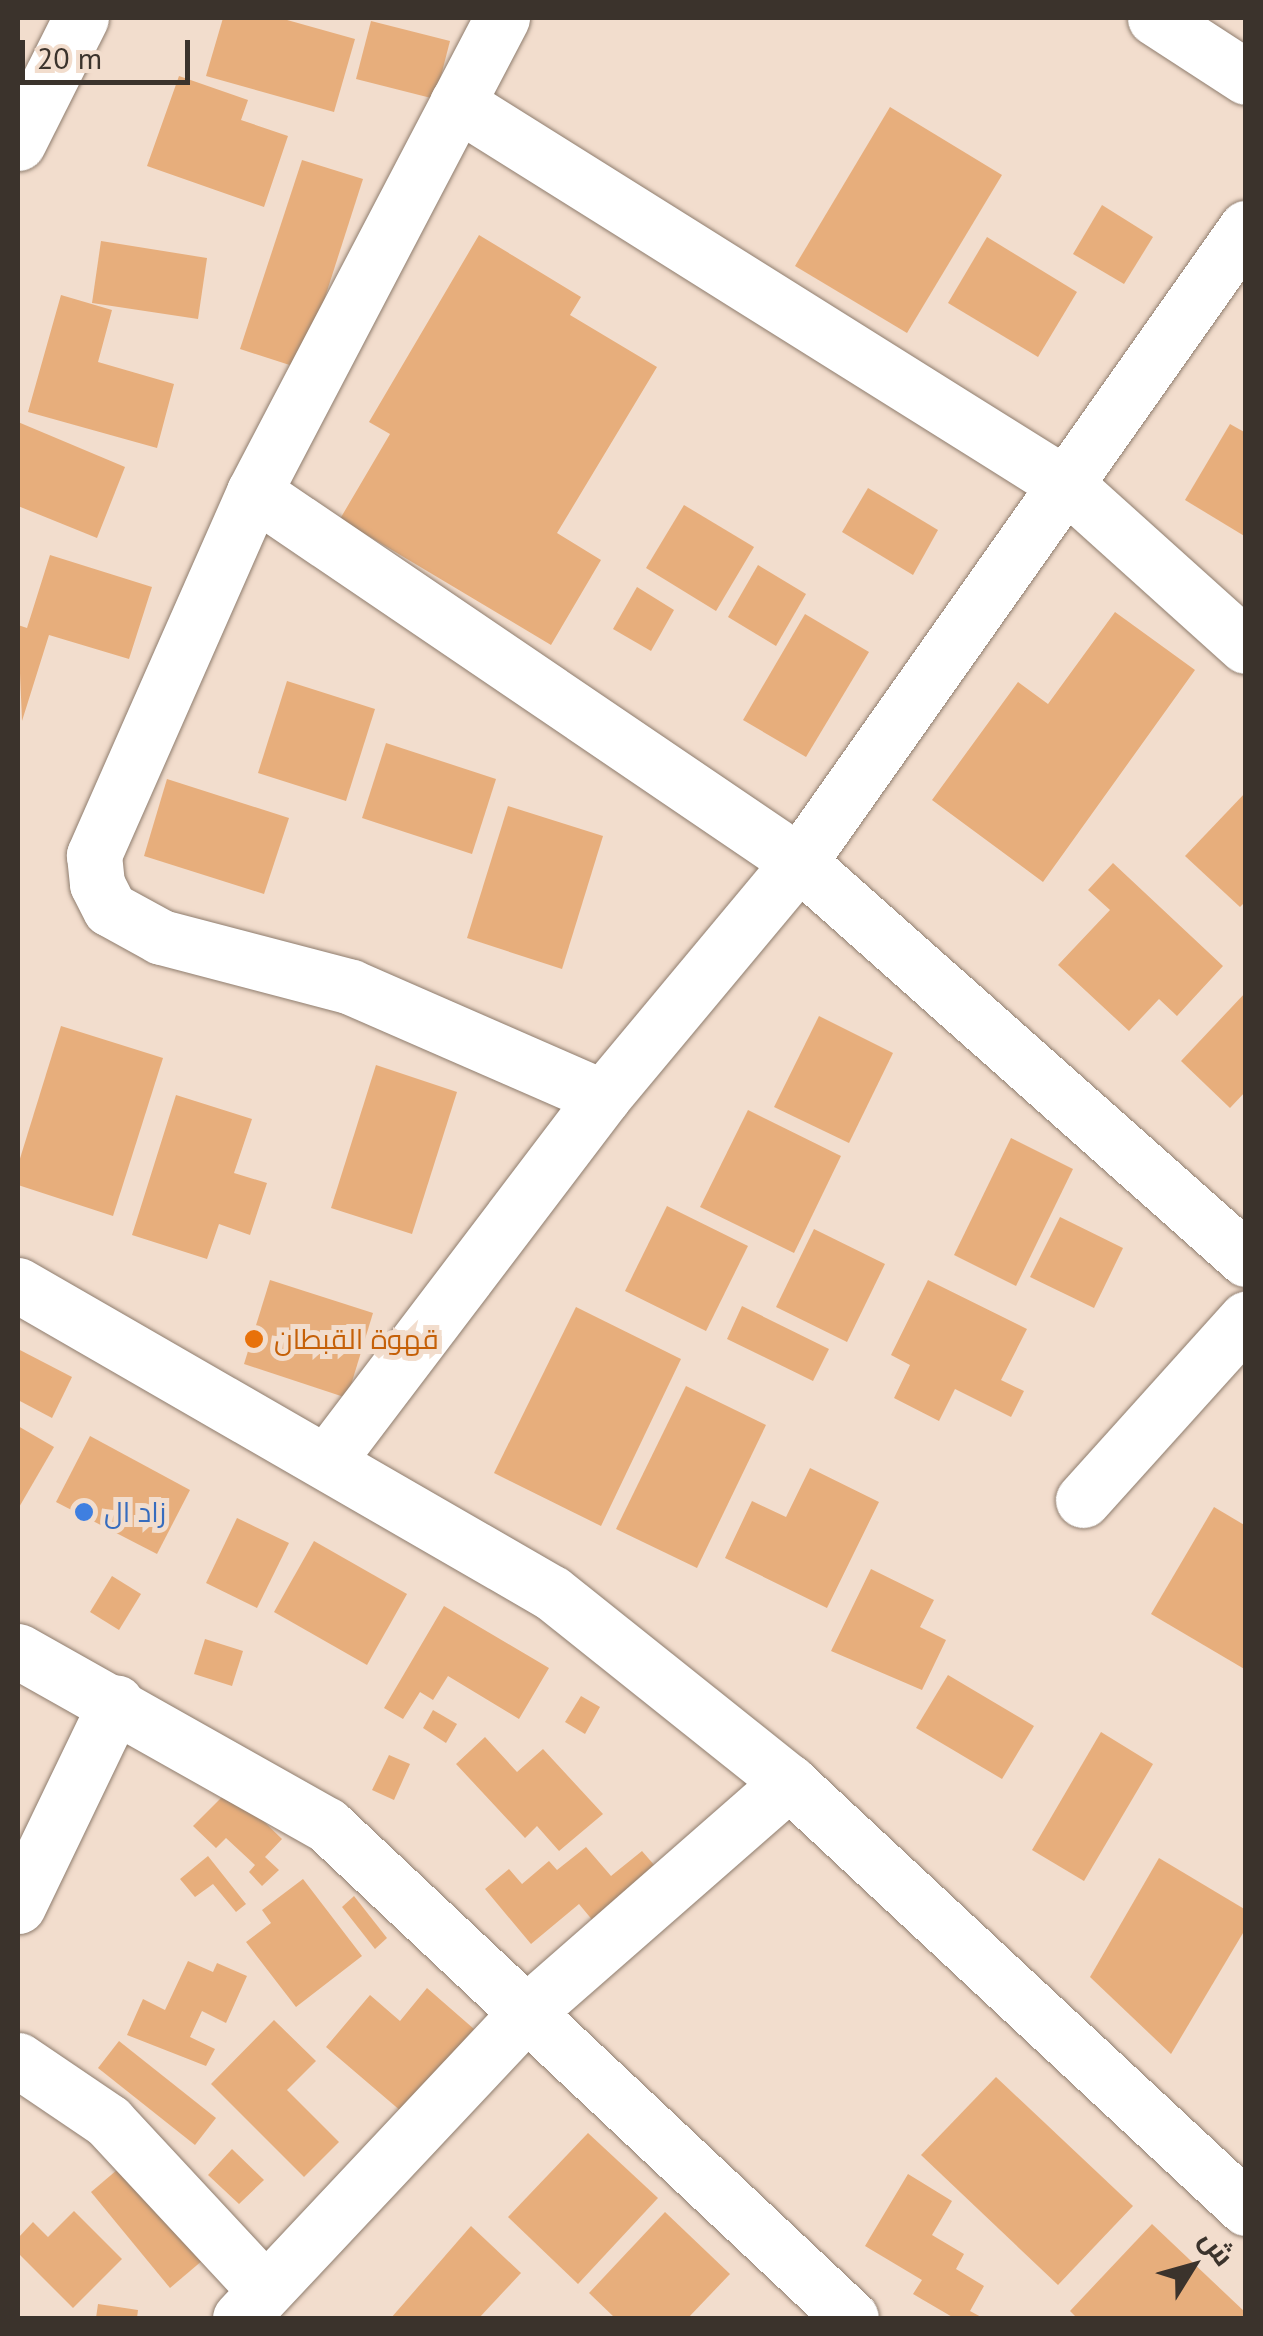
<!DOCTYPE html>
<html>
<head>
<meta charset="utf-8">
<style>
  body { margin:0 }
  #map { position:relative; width:1263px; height:2336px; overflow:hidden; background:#f2ddcd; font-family:"PT Sans",Cairo,sans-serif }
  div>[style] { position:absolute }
  .building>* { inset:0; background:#e7ae7c }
  .roads { filter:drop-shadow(0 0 2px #8f7d6e) drop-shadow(0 0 2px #8f7d6e) }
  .minor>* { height:55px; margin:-27.5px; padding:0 27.5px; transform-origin:27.5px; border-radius:27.5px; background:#fff }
  .dots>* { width:28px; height:28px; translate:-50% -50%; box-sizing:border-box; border:5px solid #f2ddcd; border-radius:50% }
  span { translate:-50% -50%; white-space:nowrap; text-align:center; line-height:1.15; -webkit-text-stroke:10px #f2ddcd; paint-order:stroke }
  .food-label { font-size:28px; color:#c56008 }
  .left { translate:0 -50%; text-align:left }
  .shop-label { font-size:28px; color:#366cbe }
  .frame { position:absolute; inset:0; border:20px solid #3b332c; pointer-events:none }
  .north { position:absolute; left:1143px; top:2216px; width:100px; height:100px; -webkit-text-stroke:8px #f2ddcd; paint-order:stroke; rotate:53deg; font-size:28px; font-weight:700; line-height:40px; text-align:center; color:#3b332c }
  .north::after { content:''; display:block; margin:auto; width:35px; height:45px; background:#3b332c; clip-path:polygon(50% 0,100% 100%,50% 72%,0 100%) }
  .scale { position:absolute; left:20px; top:40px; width:170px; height:45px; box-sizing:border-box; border:5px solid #3b332c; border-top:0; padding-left:12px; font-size:30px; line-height:35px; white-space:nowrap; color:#3b332c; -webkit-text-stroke:8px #f2ddcd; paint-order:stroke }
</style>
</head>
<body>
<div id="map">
  <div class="building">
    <i style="clip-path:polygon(223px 18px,280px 18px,355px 39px,334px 112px,206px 76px)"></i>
    <i style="clip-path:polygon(371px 21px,450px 41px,435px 99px,356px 79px)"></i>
    <i style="clip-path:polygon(179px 76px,248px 100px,241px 120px,288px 136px,264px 207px,147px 166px)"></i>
    <i style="clip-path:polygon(890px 107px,1002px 175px,907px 333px,795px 266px)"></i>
    <i style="clip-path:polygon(302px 160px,363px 179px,302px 369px,240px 349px)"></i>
    <i style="clip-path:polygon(1102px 205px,1153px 237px,1124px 284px,1073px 254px)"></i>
    <i style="clip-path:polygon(479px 235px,581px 297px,570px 315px,657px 367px,557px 533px,601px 560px,551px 645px,340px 519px,390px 434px,369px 422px)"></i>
    <i style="clip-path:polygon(987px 237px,1077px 292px,1038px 357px,948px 303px)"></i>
    <i style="clip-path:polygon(101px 241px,207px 258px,198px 319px,92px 303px)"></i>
    <i style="clip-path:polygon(61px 295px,112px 310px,98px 362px,174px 384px,157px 448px,28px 412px)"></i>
    <i style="clip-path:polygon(18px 422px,125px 467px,97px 538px,18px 506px)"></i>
    <i style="clip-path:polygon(1230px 424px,1246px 433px,1246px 537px,1185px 500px)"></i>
    <i style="clip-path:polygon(868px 488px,938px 530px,913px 575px,842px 532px)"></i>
    <i style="clip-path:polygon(684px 505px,754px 547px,716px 611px,646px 568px)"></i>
    <i style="clip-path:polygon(50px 555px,152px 587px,129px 659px,49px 635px,22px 721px,18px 625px,27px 628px)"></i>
    <i style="clip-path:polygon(758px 565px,806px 594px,776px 646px,728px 617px)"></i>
    <i style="clip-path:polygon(637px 587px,674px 610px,651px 651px,613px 629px)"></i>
    <i style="clip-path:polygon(1115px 612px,1195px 670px,1043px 882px,932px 800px,1018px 682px,1048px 704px)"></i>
    <i style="clip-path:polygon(805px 614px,869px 652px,806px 757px,743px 720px)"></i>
    <i style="clip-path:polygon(287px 681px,375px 709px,346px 801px,258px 773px)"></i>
    <i style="clip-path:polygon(386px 743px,496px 779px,472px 854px,362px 818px)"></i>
    <i style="clip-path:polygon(167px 779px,289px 818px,264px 894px,144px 856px)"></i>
    <i style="clip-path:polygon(1246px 792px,1246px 901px,1240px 907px,1185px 856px)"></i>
    <i style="clip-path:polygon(508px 806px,603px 836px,562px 969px,467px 938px)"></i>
    <i style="clip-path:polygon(1113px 863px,1223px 966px,1177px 1016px,1159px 999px,1129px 1031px,1058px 965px,1110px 910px,1088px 890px)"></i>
    <i style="clip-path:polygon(1246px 992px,1246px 1091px,1230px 1108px,1181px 1061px)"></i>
    <i style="clip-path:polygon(819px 1016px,893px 1053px,849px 1143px,774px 1107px)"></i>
    <i style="clip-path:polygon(61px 1026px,163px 1058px,113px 1216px,18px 1185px,18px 1165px)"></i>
    <i style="clip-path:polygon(376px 1065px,457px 1092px,412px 1234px,331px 1208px)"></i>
    <i style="clip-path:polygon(176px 1095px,252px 1119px,234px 1173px,267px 1183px,250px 1235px,219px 1224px,207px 1259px,132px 1235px)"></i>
    <i style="clip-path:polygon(748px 1110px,841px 1156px,794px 1253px,700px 1207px)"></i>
    <i style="clip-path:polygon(1011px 1138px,1073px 1169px,1016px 1286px,954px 1255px)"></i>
    <i style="clip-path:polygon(667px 1206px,748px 1246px,706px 1331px,625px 1291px)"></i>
    <i style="clip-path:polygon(1060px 1217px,1123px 1248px,1094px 1308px,1030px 1277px)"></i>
    <i style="clip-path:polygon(814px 1229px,885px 1264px,847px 1342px,776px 1307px)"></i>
    <i style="clip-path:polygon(270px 1280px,373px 1313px,347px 1398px,244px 1364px)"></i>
    <i style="clip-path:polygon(928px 1280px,1027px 1329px,1001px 1380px,1024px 1391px,1011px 1417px,955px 1389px,939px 1421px,894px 1398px,910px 1365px,891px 1355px)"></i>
    <i style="clip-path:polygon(742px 1306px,829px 1349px,813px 1381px,727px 1339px)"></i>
    <i style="clip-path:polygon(576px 1307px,681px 1359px,601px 1526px,494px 1473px)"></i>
    <i style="clip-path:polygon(18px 1349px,72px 1377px,52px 1418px,18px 1400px)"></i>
    <i style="clip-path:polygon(686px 1386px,766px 1425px,697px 1568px,616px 1529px)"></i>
    <i style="clip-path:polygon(18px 1426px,54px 1447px,18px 1509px)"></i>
    <i style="clip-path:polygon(90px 1436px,190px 1490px,157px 1554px,56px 1502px)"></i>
    <i style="clip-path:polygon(810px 1468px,879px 1502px,827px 1608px,725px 1558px,752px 1501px,786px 1517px)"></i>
    <i style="clip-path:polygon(1214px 1507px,1246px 1526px,1246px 1670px,1151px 1614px)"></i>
    <i style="clip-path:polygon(237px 1518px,289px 1543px,257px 1608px,206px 1583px)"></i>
    <i style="clip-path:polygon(314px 1541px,407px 1594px,367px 1665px,274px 1612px)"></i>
    <i style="clip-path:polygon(871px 1569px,934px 1600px,920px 1627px,946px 1640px,922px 1690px,831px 1651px)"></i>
    <i style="clip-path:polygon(112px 1576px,141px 1594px,119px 1630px,90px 1612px)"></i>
    <i style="clip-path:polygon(444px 1606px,549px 1668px,519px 1719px,448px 1676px,433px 1700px,420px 1692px,403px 1719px,384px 1708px)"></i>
    <i style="clip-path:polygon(205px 1639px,243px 1651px,232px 1686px,194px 1674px)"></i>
    <i style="clip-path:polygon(948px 1675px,1034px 1726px,1002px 1779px,916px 1728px)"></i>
    <i style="clip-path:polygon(581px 1696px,600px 1707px,585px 1734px,565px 1722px)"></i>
    <i style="clip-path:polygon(433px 1710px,457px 1724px,446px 1743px,423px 1728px)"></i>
    <i style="clip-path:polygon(1101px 1732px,1153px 1764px,1084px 1881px,1032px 1850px)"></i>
    <i style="clip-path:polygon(485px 1737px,517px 1772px,543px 1749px,603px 1814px,559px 1851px,537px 1826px,525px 1838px,456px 1764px)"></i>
    <i style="clip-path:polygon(389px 1755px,410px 1764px,394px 1800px,372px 1790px)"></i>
    <i style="clip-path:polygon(230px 1789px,282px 1839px,265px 1857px,279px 1870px,262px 1886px,249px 1872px,255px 1865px,226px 1838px,216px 1848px,193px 1826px)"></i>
    <i style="clip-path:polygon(586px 1847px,611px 1876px,642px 1851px,662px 1874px,599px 1928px,579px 1904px,531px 1944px,485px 1889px,509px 1869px,522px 1884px,549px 1861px,557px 1870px)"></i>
    <i style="clip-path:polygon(208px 1856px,246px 1904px,236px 1912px,213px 1884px,195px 1897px,180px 1879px)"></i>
    <i style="clip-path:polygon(1159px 1858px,1246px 1910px,1246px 1928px,1171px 2054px,1090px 1977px)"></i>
    <i style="clip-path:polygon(303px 1879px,362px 1956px,296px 2007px,246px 1942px,271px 1923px,262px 1910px)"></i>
    <i style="clip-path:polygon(354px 1896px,387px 1938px,375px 1949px,342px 1907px)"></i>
    <i style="clip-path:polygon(188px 1961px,213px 1972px,217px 1963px,247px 1976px,226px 2023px,202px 2011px,190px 2037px,215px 2049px,206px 2066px,127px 2035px,143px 1999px,165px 2010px)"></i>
    <i style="clip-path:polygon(427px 1988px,474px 2029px,402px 2112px,326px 2047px,370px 1995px,400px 2021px)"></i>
    <i style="clip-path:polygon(274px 2020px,316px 2061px,287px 2090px,339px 2142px,304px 2177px,211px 2084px)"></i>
    <i style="clip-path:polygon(119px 2041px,216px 2118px,195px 2145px,98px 2068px)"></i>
    <i style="clip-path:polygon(996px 2077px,1133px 2206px,1058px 2285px,921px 2155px)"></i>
    <i style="clip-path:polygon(588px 2133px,658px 2198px,578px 2284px,508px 2217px)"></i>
    <i style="clip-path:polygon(232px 2149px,264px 2180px,239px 2204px,208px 2175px)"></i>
    <i style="clip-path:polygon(124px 2164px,203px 2260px,170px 2288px,91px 2192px)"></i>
    <i style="clip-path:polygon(908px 2174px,952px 2201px,932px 2235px,964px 2254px,956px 2269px,984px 2286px,970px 2311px,983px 2318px,954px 2318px,913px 2294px,922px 2280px,865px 2246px)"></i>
    <i style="clip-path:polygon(74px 2211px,122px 2259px,73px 2308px,18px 2253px,18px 2238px,33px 2222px,48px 2237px)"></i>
    <i style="clip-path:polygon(665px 2212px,730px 2274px,688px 2318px,615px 2318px,589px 2293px)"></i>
    <i style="clip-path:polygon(1152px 2224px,1246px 2313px,1246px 2318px,1077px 2318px,1070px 2311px)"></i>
    <i style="clip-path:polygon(471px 2226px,521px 2273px,479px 2318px,391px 2318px)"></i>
    <i style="clip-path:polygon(98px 2304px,138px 2310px,137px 2318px,96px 2318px)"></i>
  </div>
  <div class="roads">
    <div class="minor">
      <i style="left:502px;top:18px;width:535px;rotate:117.62deg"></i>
      <i style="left:254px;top:492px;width:397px;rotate:113.8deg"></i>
      <i style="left:94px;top:855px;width:29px;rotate:84deg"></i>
      <i style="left:97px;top:884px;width:28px;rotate:63deg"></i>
      <i style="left:110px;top:909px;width:58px;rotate:28.8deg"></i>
      <i style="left:161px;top:937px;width:196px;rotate:14.7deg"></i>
      <i style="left:351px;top:987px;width:275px;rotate:23.6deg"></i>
      <i style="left:1155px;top:18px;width:108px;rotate:33deg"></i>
      <i style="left:457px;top:103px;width:721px;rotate:32.08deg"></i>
      <i style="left:1068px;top:486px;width:239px;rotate:42deg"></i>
      <i style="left:18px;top:143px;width:140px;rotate:-63.3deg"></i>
      <i style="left:254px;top:492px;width:659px;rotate:34.17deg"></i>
      <i style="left:799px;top:862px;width:598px;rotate:41.61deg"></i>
      <i style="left:18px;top:1285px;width:616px;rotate:29.98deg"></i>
      <i style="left:552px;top:1593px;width:303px;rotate:38.6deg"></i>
      <i style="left:789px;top:1782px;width:625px;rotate:42.99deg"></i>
      <i style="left:327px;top:1461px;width:457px;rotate:-52.8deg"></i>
      <i style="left:603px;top:1097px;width:306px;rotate:-50.2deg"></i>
      <i style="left:799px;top:862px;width:776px;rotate:-54.81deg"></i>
      <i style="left:1083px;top:1500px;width:244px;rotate:-48deg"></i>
      <i style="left:18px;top:1651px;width:355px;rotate:29.4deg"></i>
      <i style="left:327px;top:1825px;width:719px;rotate:43.25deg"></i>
      <i style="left:18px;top:1906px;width:226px;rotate:-64.3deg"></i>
      <i style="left:18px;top:2060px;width:109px;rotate:34.1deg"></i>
      <i style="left:108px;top:2121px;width:231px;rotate:47.1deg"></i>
      <i style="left:240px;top:2318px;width:422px;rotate:-46.8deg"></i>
      <i style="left:529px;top:2010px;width:346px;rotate:-41.2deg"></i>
    </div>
  </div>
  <div class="dots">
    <i style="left:254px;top:1339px;background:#e8710a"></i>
    <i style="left:84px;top:1512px;background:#3f7fe0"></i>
  </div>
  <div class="food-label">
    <span class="left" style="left:274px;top:1339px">قهوة القبطان</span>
  </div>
  <div class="shop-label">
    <span class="left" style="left:104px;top:1512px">زاد ال</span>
  </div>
  <div class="frame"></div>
  <div class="north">ش</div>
  <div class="scale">20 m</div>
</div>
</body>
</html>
